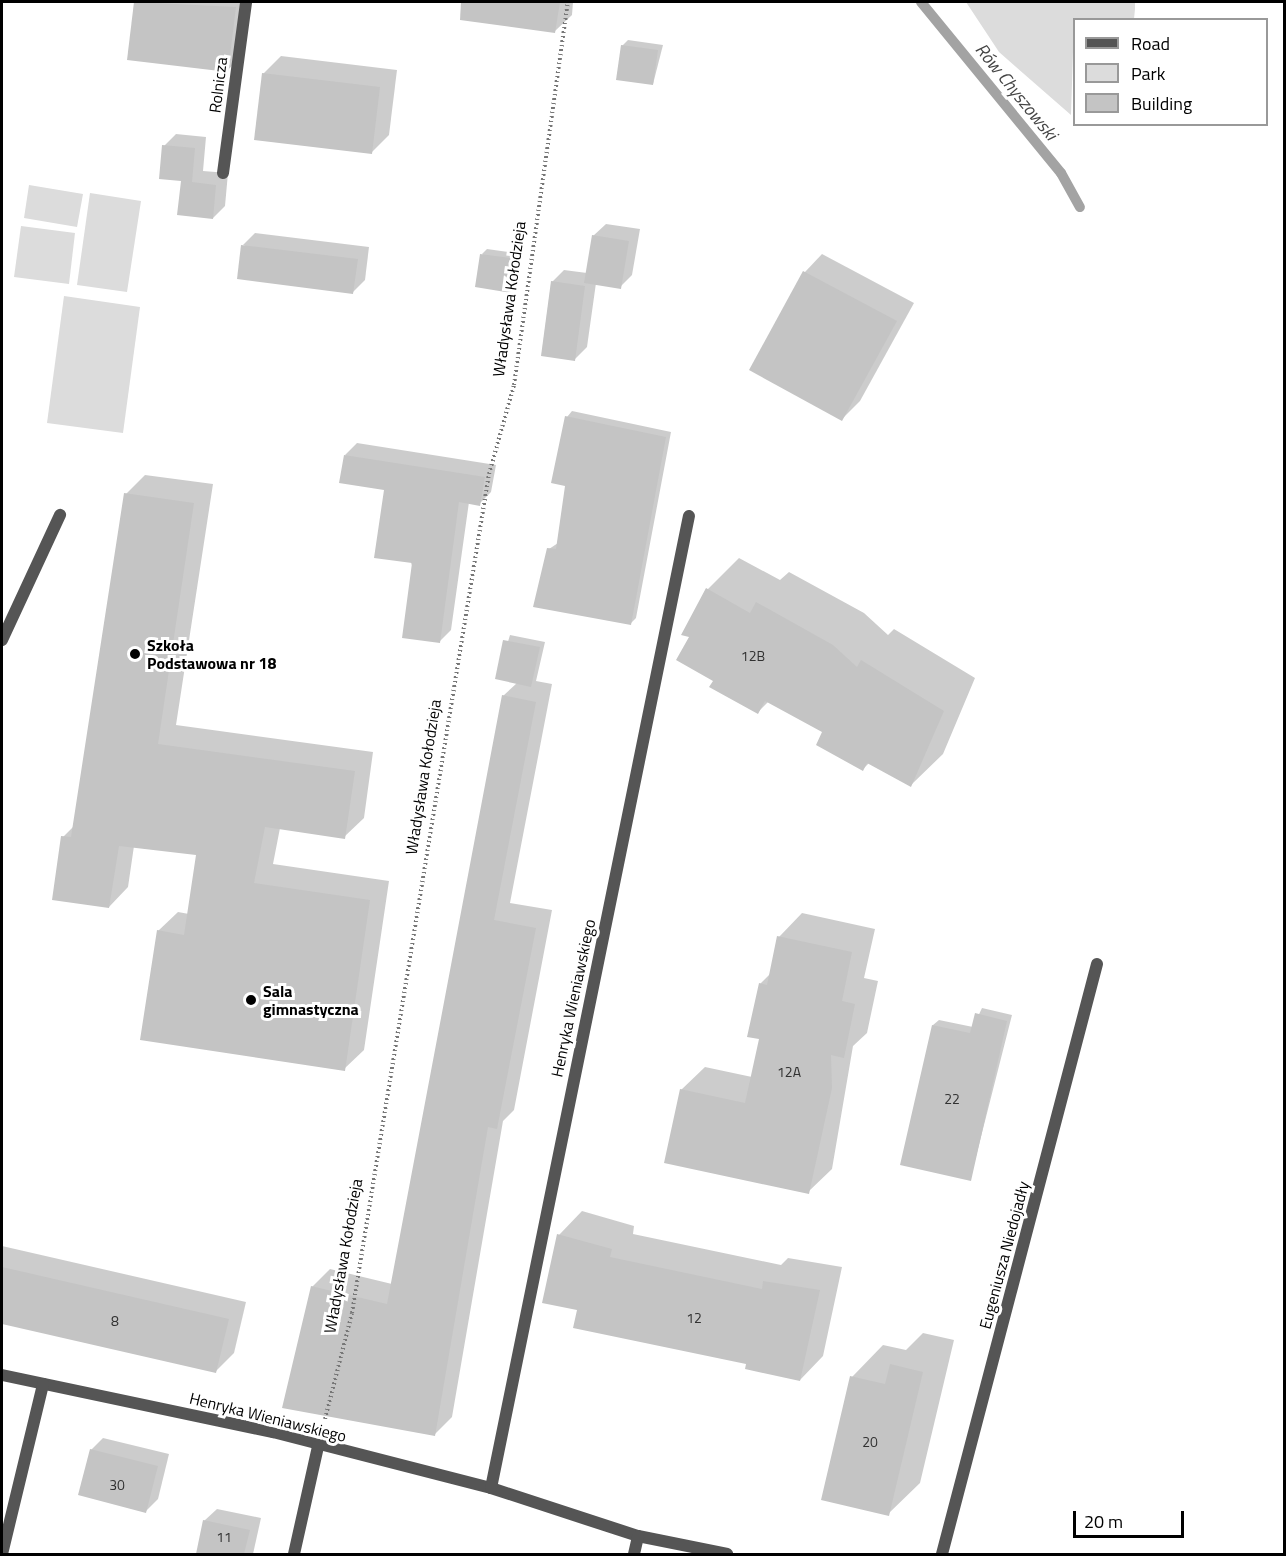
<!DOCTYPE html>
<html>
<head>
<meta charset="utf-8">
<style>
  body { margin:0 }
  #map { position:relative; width:1286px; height:1556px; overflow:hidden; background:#fff; font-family:"Titillium Web",sans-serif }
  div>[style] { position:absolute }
  .green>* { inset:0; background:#dcdcdc }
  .shadow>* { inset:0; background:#0003 }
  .stream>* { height:10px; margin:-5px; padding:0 5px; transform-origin:5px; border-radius:5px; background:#a3a3a3 }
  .building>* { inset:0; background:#c4c4c4 }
  .path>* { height:4px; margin-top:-2px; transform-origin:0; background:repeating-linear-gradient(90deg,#777 0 1.5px,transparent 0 4.5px) }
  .service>* { height:12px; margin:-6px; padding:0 6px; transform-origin:6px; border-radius:6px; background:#555 }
  .minor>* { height:12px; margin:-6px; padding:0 6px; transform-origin:6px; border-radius:6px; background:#555 }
  .dots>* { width:16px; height:16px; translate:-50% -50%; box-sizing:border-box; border:3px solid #fff; border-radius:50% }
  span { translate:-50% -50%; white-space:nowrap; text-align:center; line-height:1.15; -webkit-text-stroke:6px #fff; paint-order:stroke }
  .number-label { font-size:14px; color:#313131 }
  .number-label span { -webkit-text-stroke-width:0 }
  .street-label { font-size:16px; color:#000 }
  .poi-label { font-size:16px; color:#000; font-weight:700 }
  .left { translate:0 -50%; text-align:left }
  .water-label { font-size:18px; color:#444; font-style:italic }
  .frame { position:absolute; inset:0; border:3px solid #000; pointer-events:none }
  .legend { position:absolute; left:1073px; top:18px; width:195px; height:108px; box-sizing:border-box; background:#fff; border:2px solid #999; margin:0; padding:8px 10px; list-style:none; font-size:18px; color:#000 }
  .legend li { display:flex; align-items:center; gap:12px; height:30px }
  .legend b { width:30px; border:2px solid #999 }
  .scale { position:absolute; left:1073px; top:1511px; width:111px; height:27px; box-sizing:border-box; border:3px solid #000; border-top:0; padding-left:8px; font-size:18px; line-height:21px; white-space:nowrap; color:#000; -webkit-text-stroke:4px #fff; paint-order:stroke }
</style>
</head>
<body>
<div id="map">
  <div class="green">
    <i style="clip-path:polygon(966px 2px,1135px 2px,1135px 9px,1134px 19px,1074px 20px,1071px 115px,999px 52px)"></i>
    <i style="clip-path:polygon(29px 185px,83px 194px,77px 227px,24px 218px)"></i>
    <i style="clip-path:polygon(90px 193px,141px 201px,127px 292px,77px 285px)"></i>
    <i style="clip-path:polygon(21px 226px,75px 233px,69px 284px,14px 277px)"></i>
    <i style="clip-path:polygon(64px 296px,140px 307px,123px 433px,47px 423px)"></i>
  </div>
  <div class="shadow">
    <i style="clip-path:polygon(136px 2px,249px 2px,242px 55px,227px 71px,129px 58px)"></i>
    <i style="clip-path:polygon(512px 2px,573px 2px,572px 15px,555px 31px,509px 25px)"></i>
    <i style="clip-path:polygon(628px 40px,663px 45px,653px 84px,622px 46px)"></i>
    <i style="clip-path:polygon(281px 56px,397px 70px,389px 135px,371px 153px,263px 74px)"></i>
    <i style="clip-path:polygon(176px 134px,206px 137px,203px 171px,228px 173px,225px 206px,213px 218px,164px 146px)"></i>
    <i style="clip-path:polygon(606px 224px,640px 229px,632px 275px,620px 287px,596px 283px,587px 347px,575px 359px,552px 282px,564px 270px,587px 273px,593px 236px)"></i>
    <i style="clip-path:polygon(255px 233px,369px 247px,365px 280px,353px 292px,243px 245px)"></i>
    <i style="clip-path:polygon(487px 249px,522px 254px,511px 291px,482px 254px)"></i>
    <i style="clip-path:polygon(822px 254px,914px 303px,860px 401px,842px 419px,751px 370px,805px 272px)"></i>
    <i style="clip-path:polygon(572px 411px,671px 432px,636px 618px,631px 623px,549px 549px,558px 543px,566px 485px,567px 417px)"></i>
    <i style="clip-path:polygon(357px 443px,496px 465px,491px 492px,479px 504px,469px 502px,451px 630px,439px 642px,385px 489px,345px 455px)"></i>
    <i style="clip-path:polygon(145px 475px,213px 484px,176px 725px,373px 752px,364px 818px,344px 837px,280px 828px,273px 864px,389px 881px,364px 1050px,344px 1069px,158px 931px,178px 912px,189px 914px,198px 854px,134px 846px,128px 887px,109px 907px,63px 837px,74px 826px,126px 494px)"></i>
    <i style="clip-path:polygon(739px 558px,780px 580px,789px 572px,864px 613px,888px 635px,894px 629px,975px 678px,943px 754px,911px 785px,869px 763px,863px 769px,824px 731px,769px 701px,758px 712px,715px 680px,692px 636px,708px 589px)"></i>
    <i style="clip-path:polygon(510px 635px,545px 642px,536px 681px,552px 684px,510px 903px,552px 910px,514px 1110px,503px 1121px,452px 1417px,435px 1434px,312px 1287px,330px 1269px,392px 1284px,503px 696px,517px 683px,497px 678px)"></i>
    <i style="clip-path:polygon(802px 913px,875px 929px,864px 978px,878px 981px,867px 1033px,853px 1046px,832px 1169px,808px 1192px,681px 1090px,705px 1067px,752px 1077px,760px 1038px,760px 984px,771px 973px,779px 937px)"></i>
    <i style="clip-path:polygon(982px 1008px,1012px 1015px,970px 1180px,933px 1025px,939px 1020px,973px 1027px)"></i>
    <i style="clip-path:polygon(582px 1211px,634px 1226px,633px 1234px,781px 1265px,788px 1258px,842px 1267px,823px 1356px,800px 1380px,578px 1309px,559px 1235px)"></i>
    <i style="clip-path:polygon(2px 1246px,246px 1302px,234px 1353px,216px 1371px,2px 1322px)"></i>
    <i style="clip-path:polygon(923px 1333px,954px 1340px,920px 1483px,888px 1514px,852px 1377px,883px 1345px,906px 1350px)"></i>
    <i style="clip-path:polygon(103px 1438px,169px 1454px,158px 1499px,146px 1511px,91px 1450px)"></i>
    <i style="clip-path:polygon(217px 1509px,261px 1518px,253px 1554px,198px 1554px,204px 1521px)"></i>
  </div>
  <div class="stream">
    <i style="left:921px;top:2px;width:221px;rotate:50.7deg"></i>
    <i style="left:1061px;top:173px;width:39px;rotate:61deg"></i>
  </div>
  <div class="building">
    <i style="clip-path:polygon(134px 2px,236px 7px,228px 72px,127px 60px)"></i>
    <i style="clip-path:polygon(461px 2px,560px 2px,555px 33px,460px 20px)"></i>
    <i style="clip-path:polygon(621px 45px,658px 50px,653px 85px,616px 80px)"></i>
    <i style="clip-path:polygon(262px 73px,380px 87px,372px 154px,254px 140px)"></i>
    <i style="clip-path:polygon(162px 145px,195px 148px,192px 182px,216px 185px,213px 219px,177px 215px,181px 181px,159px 179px)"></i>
    <i style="clip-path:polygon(592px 235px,629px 241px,621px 289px,584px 283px)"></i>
    <i style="clip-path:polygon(241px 245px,358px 259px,353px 294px,237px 279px)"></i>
    <i style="clip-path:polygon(480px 254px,517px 259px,511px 293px,475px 287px)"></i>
    <i style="clip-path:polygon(803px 271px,897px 321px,842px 421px,749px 370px)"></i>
    <i style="clip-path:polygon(551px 281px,585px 286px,575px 361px,541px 356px)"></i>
    <i style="clip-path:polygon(565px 416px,666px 437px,631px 625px,533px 607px,547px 548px,556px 549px,565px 486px,551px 483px)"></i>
    <i style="clip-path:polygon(344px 455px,485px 477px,480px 506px,459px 502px,440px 643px,402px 638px,412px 563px,374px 558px,384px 490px,339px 483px)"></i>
    <i style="clip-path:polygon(124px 493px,194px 503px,158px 744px,355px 771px,345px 839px,265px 827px,254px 883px,370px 900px,345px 1071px,140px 1040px,157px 930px,184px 935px,196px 855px,119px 846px,109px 908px,52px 900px,61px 836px,71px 837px)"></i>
    <i style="clip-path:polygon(706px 588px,750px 613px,756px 602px,833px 645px,857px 667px,861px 660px,944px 711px,911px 787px,867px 763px,863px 771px,816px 745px,822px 732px,765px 701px,758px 714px,709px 687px,713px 681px,676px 660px,689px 637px,681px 635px)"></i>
    <i style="clip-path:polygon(503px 640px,540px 647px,531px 687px,495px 679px)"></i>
    <i style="clip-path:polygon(502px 695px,536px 702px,494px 920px,536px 928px,497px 1129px,488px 1127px,435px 1436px,282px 1408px,311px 1286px,387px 1304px)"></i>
    <i style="clip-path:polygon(777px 936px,852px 952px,842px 1001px,855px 1004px,844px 1058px,831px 1055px,832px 1088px,809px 1194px,664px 1163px,680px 1089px,745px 1103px,759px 1039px,747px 1037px,759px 983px,767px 985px)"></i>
    <i style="clip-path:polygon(975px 1013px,1007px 1021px,971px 1181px,900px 1165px,932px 1025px,970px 1033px)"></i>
    <i style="clip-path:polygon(557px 1234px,612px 1249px,610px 1257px,762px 1289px,763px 1281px,820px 1290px,800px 1381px,745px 1369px,746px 1364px,573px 1328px,577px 1310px,542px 1303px)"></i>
    <i style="clip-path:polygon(2px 1267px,229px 1319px,216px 1373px,2px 1324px)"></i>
    <i style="clip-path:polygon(890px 1364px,923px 1372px,889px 1516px,821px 1500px,850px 1376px,885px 1384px)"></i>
    <i style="clip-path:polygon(90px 1449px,158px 1466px,146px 1513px,78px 1495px)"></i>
    <i style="clip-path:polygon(203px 1520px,250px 1530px,244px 1554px,196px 1554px)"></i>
  </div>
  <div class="path">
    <i style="left:325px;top:1419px;width:109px;rotate:-75.7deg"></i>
    <i style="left:352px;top:1313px;width:850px;rotate:-80.73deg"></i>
    <i style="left:489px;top:474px;width:92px;rotate:-74.3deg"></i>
    <i style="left:514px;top:385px;width:387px;rotate:-82deg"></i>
  </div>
  <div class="service">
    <i style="left:223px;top:173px;width:173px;rotate:-82.3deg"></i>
    <i style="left:942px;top:1554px;width:610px;rotate:-75.28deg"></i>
  </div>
  <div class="minor">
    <i style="left:2px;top:640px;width:138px;rotate:-65.1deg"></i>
    <i style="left:2px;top:1375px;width:277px;rotate:11.9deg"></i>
    <i style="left:273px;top:1432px;width:225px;rotate:14.4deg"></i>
    <i style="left:491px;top:1488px;width:155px;rotate:18.1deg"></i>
    <i style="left:638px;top:1536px;width:91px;rotate:11.4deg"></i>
    <i style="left:491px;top:1488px;width:992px;rotate:-78.49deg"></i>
    <i style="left:2px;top:1554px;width:175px;rotate:-76.4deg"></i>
    <i style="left:294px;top:1554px;width:110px;rotate:-77.4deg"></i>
    <i style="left:634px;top:1554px;width:18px;rotate:-77deg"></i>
  </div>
  <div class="dots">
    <i style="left:135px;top:654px;background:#000"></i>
    <i style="left:251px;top:1000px;background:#000"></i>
  </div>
  <div class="number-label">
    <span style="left:753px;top:656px">12B</span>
    <span style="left:789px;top:1072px">12A</span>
    <span style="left:952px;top:1099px">22</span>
    <span style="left:694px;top:1318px">12</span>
    <span style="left:115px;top:1321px">8</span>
    <span style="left:870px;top:1442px">20</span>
    <span style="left:117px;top:1485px">30</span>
    <span style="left:224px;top:1537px">11</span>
  </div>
  <div class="street-label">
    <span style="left:218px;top:85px;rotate:-83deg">Rolnicza</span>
    <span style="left:509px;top:299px;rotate:-82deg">Władysława Kołodzieja</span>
    <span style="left:423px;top:777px;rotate:-81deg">Władysława Kołodzieja</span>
    <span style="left:573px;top:998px;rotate:-78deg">Henryka Wieniawskiego</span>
    <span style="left:1004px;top:1255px;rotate:-75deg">Eugeniusza Niedojadły</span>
    <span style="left:343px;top:1256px;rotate:-80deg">Władysława Kołodzieja</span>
    <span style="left:268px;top:1417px;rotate:14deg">Henryka Wieniawskiego</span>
  </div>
  <div class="poi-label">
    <span class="left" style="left:147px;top:654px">Szkoła<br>Podstawowa nr 18</span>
    <span class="left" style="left:263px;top:1000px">Sala<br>gimnastyczna</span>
  </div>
  <div class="water-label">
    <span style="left:1016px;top:92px;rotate:51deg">Rów Chyszowski</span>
  </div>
  <div class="frame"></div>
  <ul class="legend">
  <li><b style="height:8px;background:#555"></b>Road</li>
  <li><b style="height:16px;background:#dcdcdc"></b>Park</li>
  <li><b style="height:16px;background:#c4c4c4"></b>Building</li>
  </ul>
  <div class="scale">20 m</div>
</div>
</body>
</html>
